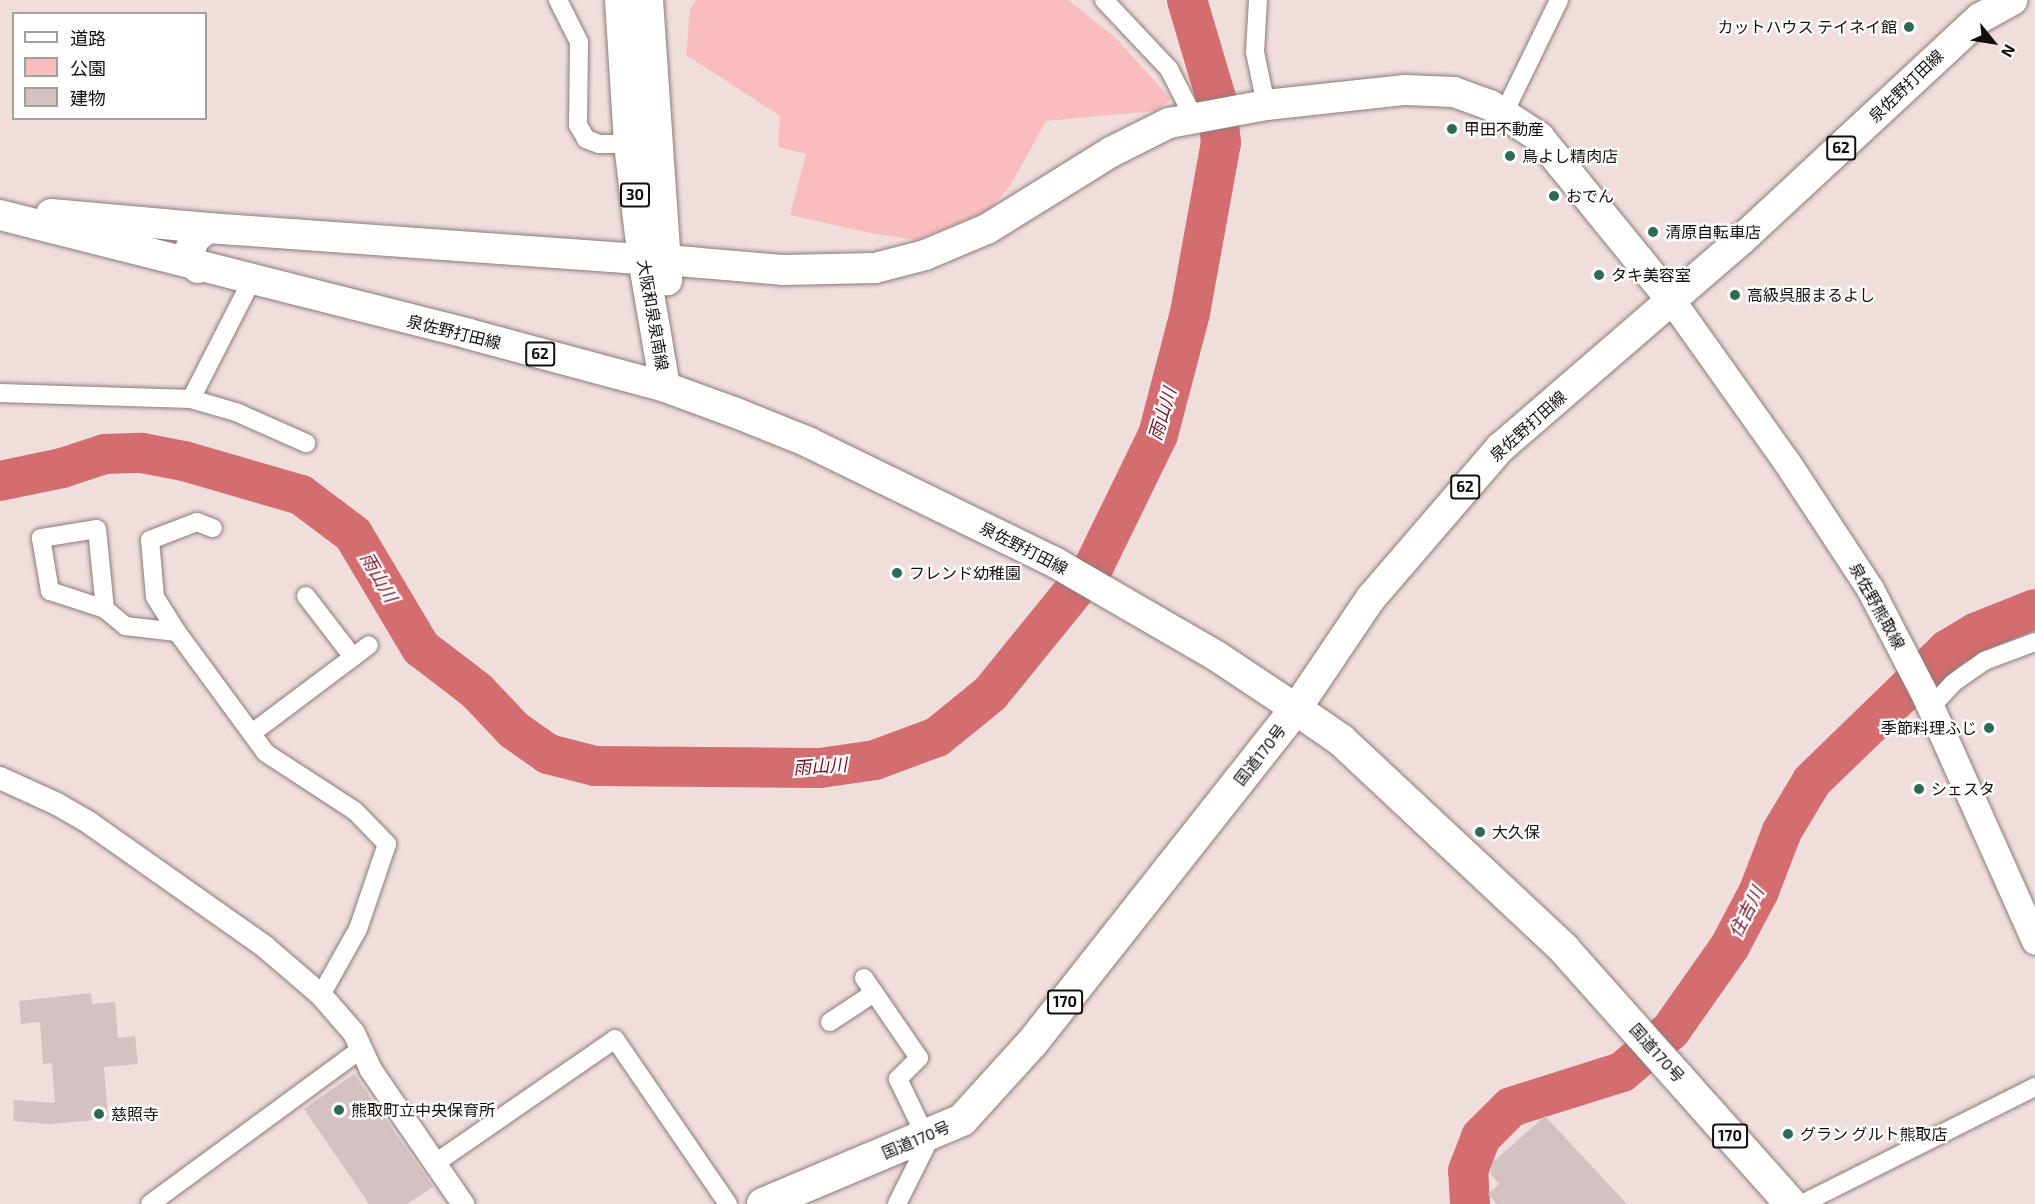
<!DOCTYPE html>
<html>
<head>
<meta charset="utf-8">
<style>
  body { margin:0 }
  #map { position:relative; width:2035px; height:1204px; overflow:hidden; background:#f0dedd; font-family:"Exo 2","Noto Sans JP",sans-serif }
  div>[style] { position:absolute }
  .green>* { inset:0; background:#f9bdbd }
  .river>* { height:40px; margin:-20px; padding:0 20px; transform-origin:20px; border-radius:20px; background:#d36d70 }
  .building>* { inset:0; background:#d3c2c1 }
  .roads { filter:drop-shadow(0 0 2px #8b7b7b) drop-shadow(0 0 2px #8b7b7b) }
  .minor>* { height:18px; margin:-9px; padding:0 9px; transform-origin:9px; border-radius:9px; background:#fff }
  .tertiary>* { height:22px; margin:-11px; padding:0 11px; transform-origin:11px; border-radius:11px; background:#fff }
  .secondary>* { height:27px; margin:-13.5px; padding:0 13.5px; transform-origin:13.5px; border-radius:13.5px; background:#fff }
  .primary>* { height:30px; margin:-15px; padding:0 15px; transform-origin:15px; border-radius:15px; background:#fff }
  .trunk>* { height:32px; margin:-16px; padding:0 16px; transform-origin:16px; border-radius:16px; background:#fff }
  .dots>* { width:16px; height:16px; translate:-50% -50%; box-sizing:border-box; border:3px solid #fff; border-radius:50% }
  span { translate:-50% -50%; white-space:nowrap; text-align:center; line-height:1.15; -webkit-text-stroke:4.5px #fff; paint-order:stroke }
  .shield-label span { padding:2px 4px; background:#fff; border:2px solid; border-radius:4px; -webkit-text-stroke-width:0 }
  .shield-label { font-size:15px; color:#140f0f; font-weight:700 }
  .poi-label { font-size:16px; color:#140f0f }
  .right { translate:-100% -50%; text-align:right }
  .left { translate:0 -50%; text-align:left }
  .street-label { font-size:16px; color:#140f0f }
  .water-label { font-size:18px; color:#701221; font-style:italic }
  .legend { position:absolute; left:12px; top:12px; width:195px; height:108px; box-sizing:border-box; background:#fff; border:2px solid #a19f9f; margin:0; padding:8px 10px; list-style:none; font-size:18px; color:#140f0f }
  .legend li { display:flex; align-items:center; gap:12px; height:30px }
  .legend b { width:30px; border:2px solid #a19f9f }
  .north { position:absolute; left:1963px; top:12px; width:60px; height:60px; -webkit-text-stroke:4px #fff; paint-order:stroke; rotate:120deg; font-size:16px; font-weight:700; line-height:24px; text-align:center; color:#140f0f }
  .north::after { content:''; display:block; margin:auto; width:21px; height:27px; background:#140f0f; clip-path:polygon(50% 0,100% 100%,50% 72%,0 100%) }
</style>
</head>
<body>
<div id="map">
  <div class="green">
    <i style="clip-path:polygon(696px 0,1068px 0,1116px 38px,1171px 99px,1155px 111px,1046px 121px,1010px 186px,988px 211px,916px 240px,870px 233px,790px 215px,806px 154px,778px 147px,780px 116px,686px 55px,690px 10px)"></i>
  </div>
  <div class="river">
    <i style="left:0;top:481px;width:63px;rotate:-11.8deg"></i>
    <i style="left:62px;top:468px;width:45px;rotate:-18deg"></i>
    <i style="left:105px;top:454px;width:37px;rotate:-2deg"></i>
    <i style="left:142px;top:453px;width:43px;rotate:10.8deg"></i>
    <i style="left:184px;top:461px;width:122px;rotate:16.2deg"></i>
    <i style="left:301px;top:495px;width:65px;rotate:36.9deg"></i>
    <i style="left:353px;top:534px;width:133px;rotate:59.2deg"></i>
    <i style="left:421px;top:648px;width:71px;rotate:37.5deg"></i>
    <i style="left:477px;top:691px;width:54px;rotate:46.5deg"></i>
    <i style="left:514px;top:730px;width:42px;rotate:35.2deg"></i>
    <i style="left:548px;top:754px;width:49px;rotate:14.3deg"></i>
    <i style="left:595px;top:766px;width:225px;rotate:0.5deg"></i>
    <i style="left:820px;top:768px;width:56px;rotate:-8.3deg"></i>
    <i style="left:875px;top:760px;width:66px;rotate:-20.4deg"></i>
    <i style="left:937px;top:737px;width:68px;rotate:-39.1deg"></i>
    <i style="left:990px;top:694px;width:165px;rotate:-50.9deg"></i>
    <i style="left:1094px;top:566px;width:146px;rotate:-64deg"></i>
    <i style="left:1158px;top:435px;width:126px;rotate:-75.3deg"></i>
    <i style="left:1190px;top:313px;width:173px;rotate:-79.7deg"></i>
    <i style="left:1221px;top:143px;width:45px;rotate:-96.3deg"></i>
    <i style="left:1216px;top:98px;width:102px;rotate:-106.5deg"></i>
    <i style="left:1470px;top:1204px;width:33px;rotate:-93deg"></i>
    <i style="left:1468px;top:1171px;width:36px;rotate:-69deg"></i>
    <i style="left:1481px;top:1137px;width:42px;rotate:-45deg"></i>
    <i style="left:1511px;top:1107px;width:116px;rotate:-17.5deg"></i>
    <i style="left:1622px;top:1072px;width:65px;rotate:-40.6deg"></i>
    <i style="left:1671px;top:1030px;width:103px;rotate:-54.9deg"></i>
    <i style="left:1730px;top:946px;width:62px;rotate:-62.2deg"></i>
    <i style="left:1759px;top:891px;width:64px;rotate:-69deg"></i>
    <i style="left:1782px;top:831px;width:58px;rotate:-59deg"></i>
    <i style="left:1812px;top:781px;width:188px;rotate:-44.1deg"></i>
    <i style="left:1947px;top:650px;width:35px;rotate:-31deg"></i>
    <i style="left:1977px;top:632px;width:62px;rotate:-21.6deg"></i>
  </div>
  <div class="building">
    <i style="clip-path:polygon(91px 993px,92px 1004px,115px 1002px,118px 1038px,135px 1036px,138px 1064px,104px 1067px,108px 1119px,49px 1124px,13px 1121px,14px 1100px,55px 1103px,52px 1063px,43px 1064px,40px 1022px,21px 1024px,19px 1001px)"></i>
    <i style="clip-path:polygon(354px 1074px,433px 1187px,407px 1204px,369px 1204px,304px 1109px)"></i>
    <i style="clip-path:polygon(1545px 1116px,1627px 1204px,1497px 1204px,1488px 1194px,1499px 1184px,1490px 1173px,1492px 1163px)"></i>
  </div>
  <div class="roads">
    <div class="minor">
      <i style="left:558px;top:0;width:47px;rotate:63.4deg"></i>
      <i style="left:579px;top:42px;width:83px;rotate:90.7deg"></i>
      <i style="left:578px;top:125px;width:16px;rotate:60deg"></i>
      <i style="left:586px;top:139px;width:14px;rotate:21deg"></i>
      <i style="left:599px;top:144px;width:30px"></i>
      <i style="left:1104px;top:0;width:95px;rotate:46.7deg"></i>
      <i style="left:1169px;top:69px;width:55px;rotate:63deg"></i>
      <i style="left:1258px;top:0;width:52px;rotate:93.3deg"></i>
      <i style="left:1255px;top:52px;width:54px;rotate:78.3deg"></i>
      <i style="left:1504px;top:113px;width:126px;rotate:-64deg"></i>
      <i style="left:0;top:393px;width:191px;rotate:1.8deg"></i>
      <i style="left:191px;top:399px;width:131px;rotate:-62.9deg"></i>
      <i style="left:191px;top:399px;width:47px;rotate:16.1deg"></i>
      <i style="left:236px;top:412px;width:77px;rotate:23.9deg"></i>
      <i style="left:306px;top:596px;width:77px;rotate:52.4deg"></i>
      <i style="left:105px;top:609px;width:80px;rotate:-95.7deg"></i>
      <i style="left:97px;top:529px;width:57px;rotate:170.9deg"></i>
      <i style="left:41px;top:538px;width:54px;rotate:80.4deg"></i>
      <i style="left:50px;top:591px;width:58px;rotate:18.1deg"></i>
      <i style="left:105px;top:609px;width:26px;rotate:40deg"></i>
      <i style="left:125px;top:626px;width:52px;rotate:6.6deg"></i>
      <i style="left:177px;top:632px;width:150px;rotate:53.7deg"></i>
      <i style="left:266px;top:753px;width:106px;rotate:33.1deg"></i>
      <i style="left:355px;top:811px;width:46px;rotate:45.9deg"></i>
      <i style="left:387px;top:844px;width:90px;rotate:108.8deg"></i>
      <i style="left:358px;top:929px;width:76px;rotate:119.3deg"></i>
      <i style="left:177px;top:632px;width:41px;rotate:-122.2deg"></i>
      <i style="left:155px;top:597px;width:57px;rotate:-95deg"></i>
      <i style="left:150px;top:540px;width:50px;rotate:-21deg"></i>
      <i style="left:197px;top:522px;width:17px;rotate:21deg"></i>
      <i style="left:1930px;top:708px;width:34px;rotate:-47deg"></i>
      <i style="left:1953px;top:683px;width:38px;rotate:-35deg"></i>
      <i style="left:1984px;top:661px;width:54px;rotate:-20.4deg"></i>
      <i style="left:252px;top:733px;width:146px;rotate:-36.9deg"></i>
      <i style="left:864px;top:978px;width:97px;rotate:55.5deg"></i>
      <i style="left:919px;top:1058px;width:30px;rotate:135deg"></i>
      <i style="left:898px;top:1079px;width:64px;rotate:64.2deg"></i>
      <i style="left:830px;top:1022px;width:53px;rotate:-33.4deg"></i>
      <i style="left:434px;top:1164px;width:220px;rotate:-34.6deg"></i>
      <i style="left:615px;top:1039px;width:200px;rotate:55.6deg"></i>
      <i style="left:150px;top:1204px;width:263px;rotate:-36.3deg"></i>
      <i style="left:897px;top:1204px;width:78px;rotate:-63.4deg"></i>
      <i style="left:1802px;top:1204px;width:261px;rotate:-26.7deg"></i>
    </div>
    <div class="tertiary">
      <i style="left:0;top:778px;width:63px;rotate:24.5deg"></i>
      <i style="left:57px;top:804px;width:39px;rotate:30deg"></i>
      <i style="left:91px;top:824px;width:212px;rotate:35.2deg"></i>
      <i style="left:264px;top:946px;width:75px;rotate:40.7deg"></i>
      <i style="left:321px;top:995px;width:50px;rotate:49deg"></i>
      <i style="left:354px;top:1033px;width:41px;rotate:65.3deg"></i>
      <i style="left:371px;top:1070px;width:163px;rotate:55.5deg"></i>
    </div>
    <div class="secondary">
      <i style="left:1670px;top:298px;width:200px;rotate:54.6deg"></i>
      <i style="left:1786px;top:461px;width:153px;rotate:56.7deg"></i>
      <i style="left:1870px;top:589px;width:122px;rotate:62.6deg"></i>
      <i style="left:1926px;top:697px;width:267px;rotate:65.9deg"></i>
    </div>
    <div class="primary">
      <i style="left:620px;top:0;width:144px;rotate:86.4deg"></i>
      <i style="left:629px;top:144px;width:116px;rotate:83.1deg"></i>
      <i style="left:643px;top:259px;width:130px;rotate:80.2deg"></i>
      <i style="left:648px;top:0;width:281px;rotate:86.1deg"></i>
      <i style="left:51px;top:214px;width:158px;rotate:5.1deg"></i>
      <i style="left:0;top:215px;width:484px;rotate:14.2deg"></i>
      <i style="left:469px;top:334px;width:203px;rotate:15.1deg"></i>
      <i style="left:665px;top:387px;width:76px;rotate:20.1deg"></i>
      <i style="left:736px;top:413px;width:78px;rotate:21.9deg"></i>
      <i style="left:808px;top:442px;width:276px;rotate:26deg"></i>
      <i style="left:1056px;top:563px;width:184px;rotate:30.1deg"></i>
      <i style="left:1215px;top:655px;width:97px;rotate:33.7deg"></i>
      <i style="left:1296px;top:709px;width:134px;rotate:-56deg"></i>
      <i style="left:1371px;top:598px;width:198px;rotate:-49.3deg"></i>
      <i style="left:1500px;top:448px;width:318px;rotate:-40.8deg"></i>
      <i style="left:1741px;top:240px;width:326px;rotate:-42.9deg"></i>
      <i style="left:1980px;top:18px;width:37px;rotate:-29deg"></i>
      <i style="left:666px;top:260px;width:116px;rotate:4.9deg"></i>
      <i style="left:782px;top:270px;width:93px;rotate:-1.2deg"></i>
      <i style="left:875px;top:268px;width:52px;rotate:-14.6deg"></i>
      <i style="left:925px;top:255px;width:67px;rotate:-22.8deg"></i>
      <i style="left:987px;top:229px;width:146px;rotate:-31.8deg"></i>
      <i style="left:1111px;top:152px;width:65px;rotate:-26.6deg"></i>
      <i style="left:1169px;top:123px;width:99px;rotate:-10.5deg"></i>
      <i style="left:1266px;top:105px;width:140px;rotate:-6.2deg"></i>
      <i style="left:1405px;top:90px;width:49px;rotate:2.3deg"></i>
      <i style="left:1454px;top:92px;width:38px;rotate:20deg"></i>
      <i style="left:1490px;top:105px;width:59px;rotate:33.1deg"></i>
      <i style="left:1539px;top:137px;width:208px;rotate:50.9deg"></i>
      <i style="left:198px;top:268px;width:18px;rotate:-119deg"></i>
      <i style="left:189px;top:252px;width:15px;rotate:-67deg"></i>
      <i style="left:195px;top:238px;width:16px;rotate:-38deg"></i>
      <i style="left:208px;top:228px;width:436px;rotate:4.1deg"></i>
    </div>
    <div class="trunk">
      <i style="left:763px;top:1204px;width:216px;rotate:-22.9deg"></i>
      <i style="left:962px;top:1120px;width:104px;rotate:-47.7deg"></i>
      <i style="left:1032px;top:1043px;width:426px;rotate:-51.7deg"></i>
      <i style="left:1296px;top:709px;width:55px;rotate:34.6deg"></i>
      <i style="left:1341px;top:740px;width:306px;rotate:43.1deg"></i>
      <i style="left:1564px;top:949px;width:341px;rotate:48.3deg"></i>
    </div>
  </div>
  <div class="dots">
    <i style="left:1909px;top:27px;background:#2e6b57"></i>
    <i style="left:1452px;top:129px;background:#2e6b57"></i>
    <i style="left:1510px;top:156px;background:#2e6b57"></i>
    <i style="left:1554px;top:196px;background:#2e6b57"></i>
    <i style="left:1653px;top:232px;background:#2e6b57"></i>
    <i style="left:1599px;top:275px;background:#2e6b57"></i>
    <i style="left:1735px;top:295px;background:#2e6b57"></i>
    <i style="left:897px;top:573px;background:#2e6b57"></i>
    <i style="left:1989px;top:728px;background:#2e6b57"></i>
    <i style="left:1919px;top:789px;background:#2e6b57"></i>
    <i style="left:1480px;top:832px;background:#2e6b57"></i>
    <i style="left:339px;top:1110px;background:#2e6b57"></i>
    <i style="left:99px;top:1114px;background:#2e6b57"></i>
    <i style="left:1788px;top:1134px;background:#2e6b57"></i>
  </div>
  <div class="shield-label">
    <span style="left:1841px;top:148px">62</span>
    <span style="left:635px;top:195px">30</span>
    <span style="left:540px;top:354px">62</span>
    <span style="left:1465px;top:487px">62</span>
    <span style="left:1065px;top:1002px">170</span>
    <span style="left:1730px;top:1136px">170</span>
  </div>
  <div class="poi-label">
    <span class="right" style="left:1897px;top:27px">カットハウス テイネイ館</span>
    <span class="left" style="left:1464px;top:129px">甲田不動産</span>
    <span class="left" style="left:1522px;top:156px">鳥よし精肉店</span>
    <span class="left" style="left:1566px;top:196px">おでん</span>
    <span class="left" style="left:1665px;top:232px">清原自転車店</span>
    <span class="left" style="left:1611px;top:275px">タキ美容室</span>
    <span class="left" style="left:1747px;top:295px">高級呉服まるよし</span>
    <span class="left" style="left:909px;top:573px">フレンド幼稚園</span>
    <span class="right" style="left:1977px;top:728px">季節料理ふじ</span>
    <span class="left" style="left:1931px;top:789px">シェスタ</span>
    <span class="left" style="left:1492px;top:832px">大久保</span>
    <span class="left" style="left:351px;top:1110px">熊取町立中央保育所</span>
    <span class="left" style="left:111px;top:1114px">慈照寺</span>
    <span class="left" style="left:1800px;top:1134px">グラン グルト熊取店</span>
  </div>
  <div class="street-label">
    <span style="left:1906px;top:86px;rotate:-44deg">泉佐野打田線</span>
    <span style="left:653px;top:315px;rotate:80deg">大阪和泉泉南線</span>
    <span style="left:454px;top:332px;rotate:14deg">泉佐野打田線</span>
    <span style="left:1528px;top:426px;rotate:-42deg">泉佐野打田線</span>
    <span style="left:1024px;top:548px;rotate:27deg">泉佐野打田線</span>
    <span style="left:1877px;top:606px;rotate:61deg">泉佐野熊取線</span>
    <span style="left:1260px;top:755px;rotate:-52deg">国道170号</span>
    <span style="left:1657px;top:1053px;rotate:48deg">国道170号</span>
    <span style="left:916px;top:1140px;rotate:-23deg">国道170号</span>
  </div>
  <div class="water-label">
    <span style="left:1162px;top:414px;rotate:-73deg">雨山川</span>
    <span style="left:379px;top:577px;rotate:60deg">雨山川</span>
    <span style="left:820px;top:766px;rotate:-4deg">雨山川</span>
    <span style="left:1746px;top:912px;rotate:-63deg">住吉川</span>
  </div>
  <ul class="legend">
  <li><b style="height:8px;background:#fff"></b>道路</li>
  <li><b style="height:16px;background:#f9bdbd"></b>公園</li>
  <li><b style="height:16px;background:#d3c2c1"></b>建物</li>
  </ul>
  <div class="north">N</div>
</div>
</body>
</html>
